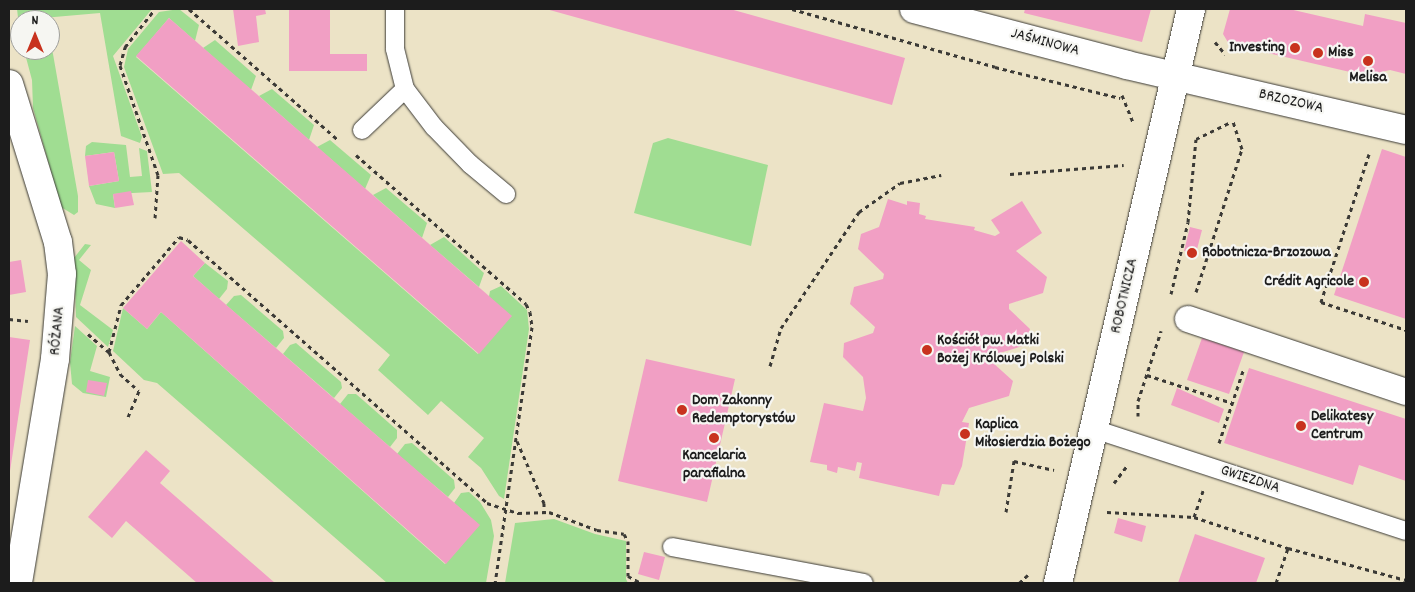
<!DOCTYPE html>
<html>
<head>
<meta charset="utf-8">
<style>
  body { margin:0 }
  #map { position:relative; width:1415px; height:592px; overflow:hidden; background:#ece3c6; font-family:Dekko,sans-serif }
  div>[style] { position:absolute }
  .green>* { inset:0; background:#a0dd92 }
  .building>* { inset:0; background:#f19fc4 }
  .path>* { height:3px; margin-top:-1.5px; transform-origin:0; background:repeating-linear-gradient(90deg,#3b3a36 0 4px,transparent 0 8px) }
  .roads { filter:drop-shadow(0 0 1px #3b3a36) drop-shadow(0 0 1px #3b3a36) }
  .service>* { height:18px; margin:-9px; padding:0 9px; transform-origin:9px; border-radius:9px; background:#fff }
  .pedestrian>* { height:26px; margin:-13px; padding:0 13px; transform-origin:13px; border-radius:13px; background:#fff }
  .minor>* { height:28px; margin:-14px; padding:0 14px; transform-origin:14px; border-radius:14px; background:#fff }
  .dots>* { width:14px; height:14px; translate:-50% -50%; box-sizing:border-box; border:2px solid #f6f6f2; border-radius:50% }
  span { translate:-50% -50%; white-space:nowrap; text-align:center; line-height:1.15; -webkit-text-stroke:4.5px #f6f6f2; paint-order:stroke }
  .street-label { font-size:16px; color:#1c1c1c }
  .poi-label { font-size:16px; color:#1c1c1c; font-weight:700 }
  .right { translate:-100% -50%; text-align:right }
  .left { translate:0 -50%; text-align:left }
  .frame { position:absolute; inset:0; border:10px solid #1c1c1c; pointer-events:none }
  .north { position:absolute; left:10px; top:10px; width:50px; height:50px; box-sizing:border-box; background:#f6f6f2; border:1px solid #9f9f9c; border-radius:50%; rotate:0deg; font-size:14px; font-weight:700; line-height:20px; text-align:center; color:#1c1c1c }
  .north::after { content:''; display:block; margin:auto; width:18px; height:22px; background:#c8321e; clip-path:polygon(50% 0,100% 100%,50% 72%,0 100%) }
</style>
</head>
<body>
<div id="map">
  <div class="green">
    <i style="clip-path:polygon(17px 9px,152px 9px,113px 56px,142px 137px,140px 143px,121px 136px,100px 13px,20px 20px,20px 35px)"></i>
    <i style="clip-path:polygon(179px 9px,199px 25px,195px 41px,169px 18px,136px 57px,478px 354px,490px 291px,501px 286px,527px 310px,529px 329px,504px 499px,499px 496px,481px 468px,468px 457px,484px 438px,441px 401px,428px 415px,378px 370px,390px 355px,179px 173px,163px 174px,124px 67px,128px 49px,159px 12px)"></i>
    <i style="clip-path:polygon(50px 37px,78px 196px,78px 212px,74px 215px,61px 207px,33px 108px,32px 80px,24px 50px,50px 50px)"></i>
    <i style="clip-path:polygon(215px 40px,256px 76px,251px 90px,203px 48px)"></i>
    <i style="clip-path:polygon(272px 89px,314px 125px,309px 140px,259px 96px)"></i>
    <i style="clip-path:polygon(668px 138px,768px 165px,751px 246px,634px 213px,653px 143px)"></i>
    <i style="clip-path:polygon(330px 140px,371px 175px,365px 189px,317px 147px)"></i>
    <i style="clip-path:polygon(92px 142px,126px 145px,130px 177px,142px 176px,139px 148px,147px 151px,152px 192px,113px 194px,115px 208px,96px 204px,89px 186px,119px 181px,114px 152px,85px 156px,86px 146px)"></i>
    <i style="clip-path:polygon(386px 188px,427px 223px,422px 238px,373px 195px)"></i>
    <i style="clip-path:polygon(444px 237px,484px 273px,479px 287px,430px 245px)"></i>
    <i style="clip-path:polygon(85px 244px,91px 245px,79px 260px,91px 270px,80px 305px,113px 330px,108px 347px,76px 317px,74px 258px)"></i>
    <i style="clip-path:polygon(205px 263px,228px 281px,227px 289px,219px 299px,193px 276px)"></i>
    <i style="clip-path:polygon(241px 295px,283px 331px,284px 338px,276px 348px,226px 305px,234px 296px)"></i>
    <i style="clip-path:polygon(123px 308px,147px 329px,161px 312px,445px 564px,479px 525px,454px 503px,461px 493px,469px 492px,480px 502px,491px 520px,494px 536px,486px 583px,387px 583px,157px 383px,144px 380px,113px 351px)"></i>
    <i style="clip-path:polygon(75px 326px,97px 346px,90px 371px,110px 377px,106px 397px,83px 393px,72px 384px,70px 362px)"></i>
    <i style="clip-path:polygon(296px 343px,341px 382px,342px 388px,334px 398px,283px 354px,290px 345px)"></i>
    <i style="clip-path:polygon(348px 394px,356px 394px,397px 430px,397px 438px,390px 447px,340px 404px)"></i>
    <i style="clip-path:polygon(412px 443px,454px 480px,455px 488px,448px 497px,397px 454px,405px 444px)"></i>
    <i style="clip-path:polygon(554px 519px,595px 534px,626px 541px,626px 579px,628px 583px,505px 583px,515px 523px)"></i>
  </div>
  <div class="building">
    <i style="clip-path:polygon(233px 9px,265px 9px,266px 14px,256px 16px,259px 42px,238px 46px)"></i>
    <i style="clip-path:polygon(289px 9px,330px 9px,330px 54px,367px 54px,367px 71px,289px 71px)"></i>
    <i style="clip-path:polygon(546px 9px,730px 9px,905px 58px,892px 105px)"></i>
    <i style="clip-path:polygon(1025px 9px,1151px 9px,1142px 42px,1024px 13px)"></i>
    <i style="clip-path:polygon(1230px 9px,1289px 9px,1363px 26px,1365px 14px,1406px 23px,1406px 74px,1390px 70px,1368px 75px,1350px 72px,1229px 44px,1223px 34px)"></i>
    <i style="clip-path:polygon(169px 18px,512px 316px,479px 354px,136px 56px)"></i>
    <i style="clip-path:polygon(1382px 149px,1406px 157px,1406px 319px,1334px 295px)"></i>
    <i style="clip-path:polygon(114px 152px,119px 181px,89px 186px,85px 156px)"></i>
    <i style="clip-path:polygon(131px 191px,134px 205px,115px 208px,113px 194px)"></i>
    <i style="clip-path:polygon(888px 199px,907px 205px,907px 201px,920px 203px,919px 214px,926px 216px,925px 219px,975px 227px,974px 230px,995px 236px,1000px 233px,991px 220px,1022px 201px,1042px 233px,1016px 251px,1047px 277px,1043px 293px,1009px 304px,1009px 309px,1030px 329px,1026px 345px,993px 355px,992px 362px,1013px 381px,1009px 396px,969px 408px,962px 422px,969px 423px,962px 466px,954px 485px,942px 484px,939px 496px,859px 478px,862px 463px,857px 462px,855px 471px,838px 467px,837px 473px,827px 470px,827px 465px,810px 462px,824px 403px,863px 411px,866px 398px,863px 377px,843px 357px,844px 343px,873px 333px,875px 327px,850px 304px,854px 287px,883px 279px,884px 274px,858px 249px,861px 234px,879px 227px)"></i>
    <i style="clip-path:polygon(1190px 227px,1202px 230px,1196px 253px,1184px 251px)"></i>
    <i style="clip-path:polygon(181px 241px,205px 263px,193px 276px,480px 525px,446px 564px,161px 312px,147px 329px,123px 308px)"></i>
    <i style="clip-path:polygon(21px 260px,26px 292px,9px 295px,9px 262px)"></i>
    <i style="clip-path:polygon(9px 337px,30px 340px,10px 471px,9px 471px)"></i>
    <i style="clip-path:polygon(1202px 338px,1244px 352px,1229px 394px,1187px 380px)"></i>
    <i style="clip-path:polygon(646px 359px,735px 379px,707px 502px,618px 481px)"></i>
    <i style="clip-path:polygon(1249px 368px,1406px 419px,1406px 481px,1359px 465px,1353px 485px,1224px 443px)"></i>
    <i style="clip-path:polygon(88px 380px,107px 383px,104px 396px,86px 392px)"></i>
    <i style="clip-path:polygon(1177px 388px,1224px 409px,1219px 423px,1171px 405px)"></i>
    <i style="clip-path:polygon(146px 450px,170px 471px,160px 483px,275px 583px,197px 583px,126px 521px,112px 538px,88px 517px)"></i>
    <i style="clip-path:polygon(1118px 518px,1146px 526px,1142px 542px,1114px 533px)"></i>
    <i style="clip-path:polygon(1195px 534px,1265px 558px,1256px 583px,1178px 583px)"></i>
    <i style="clip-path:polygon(644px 552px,665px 557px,659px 580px,638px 574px)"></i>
  </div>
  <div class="path">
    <i style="left:189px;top:9px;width:198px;rotate:41.3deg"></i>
    <i style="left:792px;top:9px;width:211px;rotate:15.9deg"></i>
    <i style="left:995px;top:67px;width:129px;rotate:13.9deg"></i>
    <i style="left:1215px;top:42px;width:16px;rotate:50deg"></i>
    <i style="left:1122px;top:95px;width:29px;rotate:68deg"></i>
    <i style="left:1369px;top:154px;width:156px;rotate:108deg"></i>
    <i style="left:1321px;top:302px;width:89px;rotate:18.2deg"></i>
    <i style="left:356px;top:155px;width:226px;rotate:41.2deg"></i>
    <i style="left:526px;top:304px;width:9px;rotate:63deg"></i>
    <i style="left:530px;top:312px;width:15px;rotate:82deg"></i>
    <i style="left:532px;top:327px;width:259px;rotate:98.2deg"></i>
    <i style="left:1010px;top:174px;width:114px;rotate:-4.5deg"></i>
    <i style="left:155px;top:218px;width:43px;rotate:-86deg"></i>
    <i style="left:158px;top:175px;width:116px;rotate:-109.1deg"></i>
    <i style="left:120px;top:65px;width:19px;rotate:-74deg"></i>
    <i style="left:125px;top:47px;width:48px;rotate:-51.7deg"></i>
    <i style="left:1196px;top:292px;width:150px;rotate:-72.2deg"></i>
    <i style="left:1242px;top:149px;width:29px;rotate:-108deg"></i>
    <i style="left:1171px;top:294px;width:74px;rotate:-76.7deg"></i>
    <i style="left:1188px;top:222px;width:83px;rotate:-84.5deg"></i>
    <i style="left:1196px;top:139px;width:39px;rotate:-26deg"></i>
    <i style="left:9px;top:319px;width:19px;rotate:6deg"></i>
    <i style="left:88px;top:334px;width:28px;rotate:41deg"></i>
    <i style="left:109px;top:352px;width:25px;rotate:63deg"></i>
    <i style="left:120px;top:374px;width:25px;rotate:42deg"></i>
    <i style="left:139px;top:391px;width:28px;rotate:113deg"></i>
    <i style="left:109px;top:352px;width:49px;rotate:-75.7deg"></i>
    <i style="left:121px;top:305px;width:89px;rotate:-49.5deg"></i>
    <i style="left:179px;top:237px;width:9px;rotate:18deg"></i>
    <i style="left:188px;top:240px;width:398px;rotate:41.3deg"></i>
    <i style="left:487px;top:503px;width:33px;rotate:18deg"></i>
    <i style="left:518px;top:513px;width:31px;rotate:-2deg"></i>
    <i style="left:549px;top:512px;width:51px;rotate:20.6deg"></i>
    <i style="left:597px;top:530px;width:27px;rotate:8deg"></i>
    <i style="left:624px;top:534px;width:8px;rotate:60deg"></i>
    <i style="left:628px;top:541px;width:35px;rotate:90deg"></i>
    <i style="left:628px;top:576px;width:15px;rotate:28deg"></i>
    <i style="left:770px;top:366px;width:40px;rotate:-74deg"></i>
    <i style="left:781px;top:328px;width:140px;rotate:-56.1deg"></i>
    <i style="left:859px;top:212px;width:50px;rotate:-35.3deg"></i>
    <i style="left:900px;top:183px;width:42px;rotate:-11deg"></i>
    <i style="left:1147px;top:375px;width:89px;rotate:18.2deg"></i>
    <i style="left:1138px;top:416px;width:15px;rotate:-90deg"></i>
    <i style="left:1138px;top:401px;width:74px;rotate:-71.8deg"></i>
    <i style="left:517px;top:441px;width:68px;rotate:66.5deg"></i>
    <i style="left:544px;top:503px;width:9px;rotate:90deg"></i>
    <i style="left:1219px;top:443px;width:79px;rotate:-71.6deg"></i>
    <i style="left:1114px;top:483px;width:21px;rotate:-53deg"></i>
    <i style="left:1006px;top:512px;width:52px;rotate:-81.1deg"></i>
    <i style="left:1014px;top:461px;width:41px;rotate:12.7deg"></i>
    <i style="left:1107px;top:512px;width:87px;rotate:3.3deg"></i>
    <i style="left:1194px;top:517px;width:99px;rotate:18.3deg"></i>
    <i style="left:1288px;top:548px;width:122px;rotate:15.2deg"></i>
    <i style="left:1194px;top:517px;width:28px;rotate:-71deg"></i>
    <i style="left:1019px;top:583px;width:12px;rotate:-42deg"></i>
    <i style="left:1276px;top:583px;width:37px;rotate:-71deg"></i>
  </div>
  <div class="roads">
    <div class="service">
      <i style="left:395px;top:9px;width:40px;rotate:90deg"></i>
      <i style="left:395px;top:49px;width:41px;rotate:76deg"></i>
      <i style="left:405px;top:89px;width:48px;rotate:52.7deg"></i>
      <i style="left:434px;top:127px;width:52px;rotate:45.8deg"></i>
      <i style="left:470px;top:164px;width:47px;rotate:39.8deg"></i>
      <i style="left:362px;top:130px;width:59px;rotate:-43.6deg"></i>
      <i style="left:1094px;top:429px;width:328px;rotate:18.1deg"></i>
      <i style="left:672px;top:547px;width:195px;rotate:10.6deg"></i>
    </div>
    <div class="pedestrian">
      <i style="left:1188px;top:319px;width:230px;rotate:18.5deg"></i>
    </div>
    <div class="minor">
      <i style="left:914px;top:9px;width:220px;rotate:14.7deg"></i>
      <i style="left:1127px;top:65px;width:286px;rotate:13.1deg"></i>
      <i style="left:9px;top:84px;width:165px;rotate:72.8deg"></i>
      <i style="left:58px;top:242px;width:32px;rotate:83deg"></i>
      <i style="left:62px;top:274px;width:85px;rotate:94.7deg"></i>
      <i style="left:55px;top:359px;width:227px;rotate:99.4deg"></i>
      <i style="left:1058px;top:583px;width:589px;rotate:-76.95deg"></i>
    </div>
  </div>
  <div class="dots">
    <i style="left:1295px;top:48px;background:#c8321e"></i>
    <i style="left:1318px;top:53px;background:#c8321e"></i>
    <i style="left:1368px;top:61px;background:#c8321e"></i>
    <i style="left:1192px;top:253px;background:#c8321e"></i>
    <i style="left:1364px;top:282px;background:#c8321e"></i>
    <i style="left:927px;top:350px;background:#c8321e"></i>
    <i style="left:682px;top:410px;background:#c8321e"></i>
    <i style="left:1301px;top:426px;background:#c8321e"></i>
    <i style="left:965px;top:434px;background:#c8321e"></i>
    <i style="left:714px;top:438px;background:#c8321e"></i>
  </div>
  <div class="street-label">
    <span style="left:1045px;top:43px;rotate:15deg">JAŚMINOWA</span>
    <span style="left:1291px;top:102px;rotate:13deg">BRZOZOWA</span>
    <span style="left:1125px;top:296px;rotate:-77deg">ROBOTNICZA</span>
    <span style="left:58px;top:331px;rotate:-85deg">RÓŻANA</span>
    <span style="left:1250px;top:480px;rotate:18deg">GWIEZDNA</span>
  </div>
  <div class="poi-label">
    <span class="right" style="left:1285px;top:48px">Investing</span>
    <span class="left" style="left:1328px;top:53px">Miss</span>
    <span style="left:1368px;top:78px">Melisa</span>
    <span class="left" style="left:1202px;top:253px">Robotnicza-Brzozowa</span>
    <span class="right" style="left:1354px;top:282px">Crédit Agricole</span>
    <span class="left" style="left:937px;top:350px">Kościół pw. Matki<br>Bożej Królowej Polski</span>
    <span class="left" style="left:692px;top:410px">Dom Zakonny<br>Redemptorystów</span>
    <span class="left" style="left:1311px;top:426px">Delikatesy<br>Centrum</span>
    <span class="left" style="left:975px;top:434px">Kaplica<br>Miłosierdzia Bożego</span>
    <span style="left:714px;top:465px">Kancelaria<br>parafialna</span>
  </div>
  <div class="frame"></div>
  <div class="north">N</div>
</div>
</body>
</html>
